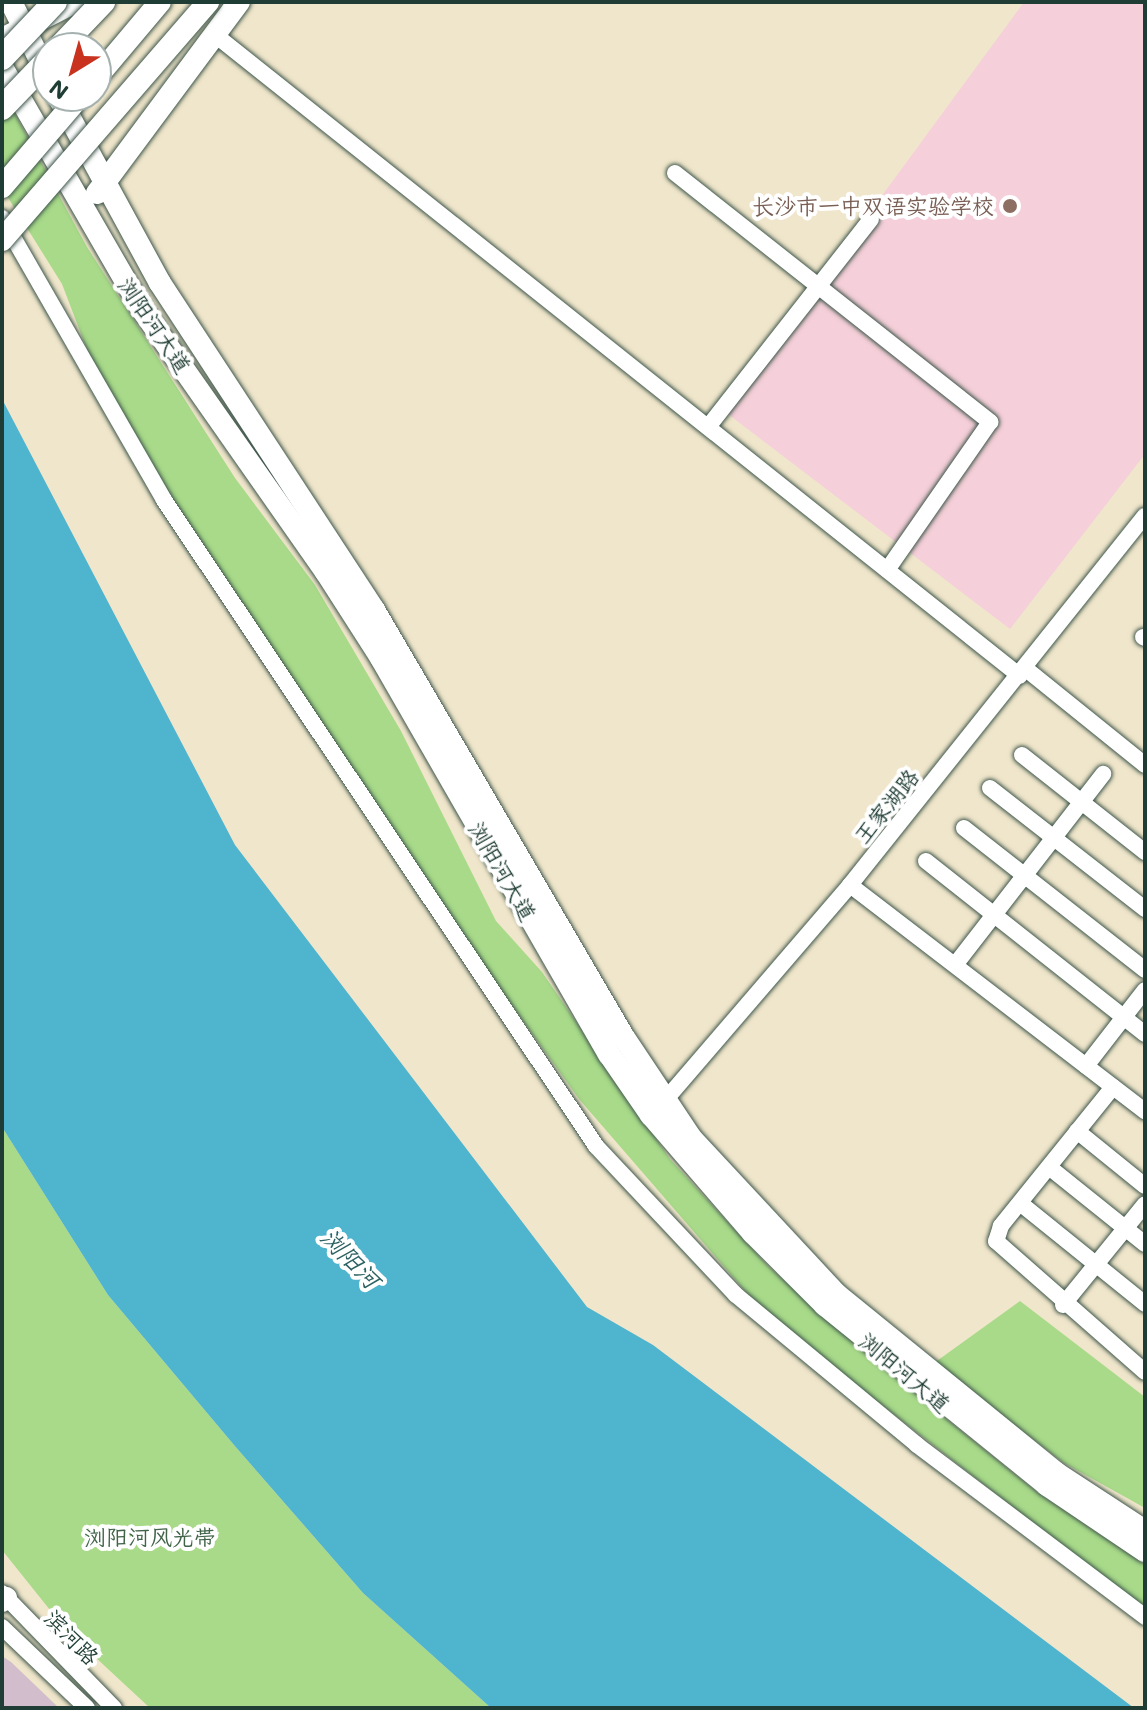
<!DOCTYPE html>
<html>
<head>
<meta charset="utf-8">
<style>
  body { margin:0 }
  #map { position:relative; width:1147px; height:1710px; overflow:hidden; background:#f0e6cb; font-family:Mali,"LXGW WenKai TC",sans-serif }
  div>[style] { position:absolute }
  .built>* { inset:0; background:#f5cfd9 }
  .industrial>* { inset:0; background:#d1bdcb }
  .green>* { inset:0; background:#a8da89 }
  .water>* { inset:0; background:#4fb4ce }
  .roads { filter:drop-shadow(0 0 2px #3e564b) drop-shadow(0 0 2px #3e564b) }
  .minor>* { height:16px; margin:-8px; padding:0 8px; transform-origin:8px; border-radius:8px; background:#fff }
  .major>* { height:22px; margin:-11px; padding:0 11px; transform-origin:11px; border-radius:11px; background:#fff }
  .bridges { filter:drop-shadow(0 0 2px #3e564b) drop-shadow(0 0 2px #3e564b) }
  .major-bridge>* { height:22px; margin:-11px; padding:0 11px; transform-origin:11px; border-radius:11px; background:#fff }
  .highway-bridge>* { height:24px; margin:-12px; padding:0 12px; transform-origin:12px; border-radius:12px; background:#fff }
  .dots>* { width:22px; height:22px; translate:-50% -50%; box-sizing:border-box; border:4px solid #fff; border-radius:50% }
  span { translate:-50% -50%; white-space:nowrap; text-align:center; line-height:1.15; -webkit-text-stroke:8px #fff; paint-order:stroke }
  .education-label { font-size:22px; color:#785e54 }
  .right { translate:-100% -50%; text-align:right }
  .street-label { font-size:22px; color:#1f3d34 }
  .park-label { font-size:22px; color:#416449 }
  .water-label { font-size:24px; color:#2d6162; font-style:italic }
  .frame { position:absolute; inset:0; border:4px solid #1f3d34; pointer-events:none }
  .north { position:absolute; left:32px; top:32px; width:80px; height:80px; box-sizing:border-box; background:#fff; border:2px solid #a5b1ae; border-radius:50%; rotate:217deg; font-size:22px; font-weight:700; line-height:32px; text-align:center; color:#1f3d34 }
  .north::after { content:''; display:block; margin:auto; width:28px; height:36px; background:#c8321e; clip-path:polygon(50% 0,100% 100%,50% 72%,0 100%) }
</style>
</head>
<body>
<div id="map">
  <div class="built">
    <i style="clip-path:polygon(1024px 2px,1145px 2px,1145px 454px,1010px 629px,724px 411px)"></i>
  </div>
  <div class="industrial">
    <i style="clip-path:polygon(2px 1656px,11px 1662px,59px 1708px,2px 1708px)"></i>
  </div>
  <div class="green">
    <i style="clip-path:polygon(2px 90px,87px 247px,235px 478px,315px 585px,401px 731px,496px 921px,542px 972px,670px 1159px,768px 1266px,866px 1354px,1037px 1492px,1145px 1564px,1145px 1610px,765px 1314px,579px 1099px,499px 987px,157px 478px,91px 360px,62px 284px,2px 188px)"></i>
    <i style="clip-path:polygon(2px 1127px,108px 1295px,234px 1445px,363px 1593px,491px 1708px,150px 1708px,66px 1630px,2px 1550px)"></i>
    <i style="clip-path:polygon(1020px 1301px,1145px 1397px,1145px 1508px,1064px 1463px,934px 1363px)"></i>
  </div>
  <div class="water">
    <i style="clip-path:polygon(2px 399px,235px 845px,587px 1307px,653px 1345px,1134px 1708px,491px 1708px,363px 1593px,234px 1445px,108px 1295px,2px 1127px)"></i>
  </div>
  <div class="roads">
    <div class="minor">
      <i style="left:214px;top:34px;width:1030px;rotate:38.54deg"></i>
      <i style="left:675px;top:173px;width:402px;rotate:38.3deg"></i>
      <i style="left:990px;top:422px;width:180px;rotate:124.8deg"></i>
      <i style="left:2px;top:218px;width:325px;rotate:60.1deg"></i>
      <i style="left:164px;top:500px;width:777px;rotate:56.23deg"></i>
      <i style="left:596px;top:1146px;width:204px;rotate:46.8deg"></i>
      <i style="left:736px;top:1295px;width:235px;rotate:39.6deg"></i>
      <i style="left:917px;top:1445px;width:286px;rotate:37deg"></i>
      <i style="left:708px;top:427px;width:264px;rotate:-51.9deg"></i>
      <i style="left:1143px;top:637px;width:2px;rotate:27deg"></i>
      <i style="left:1026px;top:669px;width:153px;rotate:38.9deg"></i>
      <i style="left:1022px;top:755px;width:157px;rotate:38.3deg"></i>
      <i style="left:990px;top:788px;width:197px;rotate:38deg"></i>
      <i style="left:964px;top:828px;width:230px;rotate:38.1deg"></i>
      <i style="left:926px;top:861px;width:279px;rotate:38.3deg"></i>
      <i style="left:850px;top:885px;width:372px;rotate:37.5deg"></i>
      <i style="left:955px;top:965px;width:242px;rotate:-52.2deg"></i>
      <i style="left:1086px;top:1066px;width:96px;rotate:-52.2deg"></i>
      <i style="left:1113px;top:1087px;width:179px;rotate:128.9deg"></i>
      <i style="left:1001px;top:1226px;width:16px;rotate:108deg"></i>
      <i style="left:996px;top:1241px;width:198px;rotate:41.3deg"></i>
      <i style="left:661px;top:1105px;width:290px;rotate:-49.3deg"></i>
      <i style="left:850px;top:885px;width:472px;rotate:-51.4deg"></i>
      <i style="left:1077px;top:1131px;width:87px;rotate:39deg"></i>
      <i style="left:1049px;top:1167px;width:123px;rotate:38.7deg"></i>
      <i style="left:1020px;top:1203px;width:161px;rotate:38.9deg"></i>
      <i style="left:1063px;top:1305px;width:130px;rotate:-50.9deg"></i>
      <i style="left:2px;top:1593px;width:161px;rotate:45.8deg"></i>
      <i style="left:2px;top:1627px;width:117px;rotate:43.6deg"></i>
    </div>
    <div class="major">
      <i style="left:11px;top:2px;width:83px;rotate:63.4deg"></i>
      <i style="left:2px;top:39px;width:82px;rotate:-26.9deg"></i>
      <i style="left:2px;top:67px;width:278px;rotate:60deg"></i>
      <i style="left:141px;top:308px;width:322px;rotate:55deg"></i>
      <i style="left:326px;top:572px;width:102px;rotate:57.4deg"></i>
      <i style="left:381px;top:658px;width:457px;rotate:60.1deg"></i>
      <i style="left:609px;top:1054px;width:74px;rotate:55.5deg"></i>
      <i style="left:651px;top:1115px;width:156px;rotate:49.2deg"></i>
      <i style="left:753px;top:1233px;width:102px;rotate:45deg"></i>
      <i style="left:825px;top:1305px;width:286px;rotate:39deg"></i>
      <i style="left:1047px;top:1485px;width:118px;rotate:34deg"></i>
      <i style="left:96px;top:78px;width:99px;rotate:-49.9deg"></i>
      <i style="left:58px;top:96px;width:213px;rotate:61.4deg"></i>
      <i style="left:160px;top:283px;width:391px;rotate:56.8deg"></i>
      <i style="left:374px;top:610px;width:497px;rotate:59.7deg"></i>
      <i style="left:625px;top:1039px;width:119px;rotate:56.3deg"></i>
      <i style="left:691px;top:1138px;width:213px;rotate:47.1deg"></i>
      <i style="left:836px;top:1294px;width:284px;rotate:39.1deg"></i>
      <i style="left:1056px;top:1473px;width:106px;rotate:33.1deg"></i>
      <i style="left:97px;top:193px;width:238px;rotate:-53.4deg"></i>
      <i style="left:2px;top:1601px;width:5px;rotate:-37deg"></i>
    </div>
  </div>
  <div class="bridges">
    <div class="major-bridge">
      <i style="left:2px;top:187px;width:120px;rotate:-49.4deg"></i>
      <i style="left:2px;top:240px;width:315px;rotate:-49.1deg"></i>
    </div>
    <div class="highway-bridge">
      <i style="left:59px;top:48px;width:64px;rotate:-46.3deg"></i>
      <i style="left:2px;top:58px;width:77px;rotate:-46.6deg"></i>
      <i style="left:2px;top:108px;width:66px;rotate:-46.2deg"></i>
    </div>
  </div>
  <div class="dots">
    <i style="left:1010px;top:206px;background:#8d6e63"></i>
  </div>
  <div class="education-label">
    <span class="right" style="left:994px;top:206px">长沙市一中双语实验学校</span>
  </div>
  <div class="street-label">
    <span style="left:155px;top:325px;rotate:56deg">浏阳河大道</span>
    <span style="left:886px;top:806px;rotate:-51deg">王家湖路</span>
    <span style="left:503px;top:871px;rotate:60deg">浏阳河大道</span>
    <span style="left:905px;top:1372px;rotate:40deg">浏阳河大道</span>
    <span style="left:72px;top:1637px;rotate:46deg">滨河路</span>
  </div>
  <div class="park-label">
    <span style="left:150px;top:1537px">浏阳河风光带</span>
  </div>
  <div class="water-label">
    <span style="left:351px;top:1258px;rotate:46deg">浏阳河</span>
  </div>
  <div class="frame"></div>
  <div class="north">N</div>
</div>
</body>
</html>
